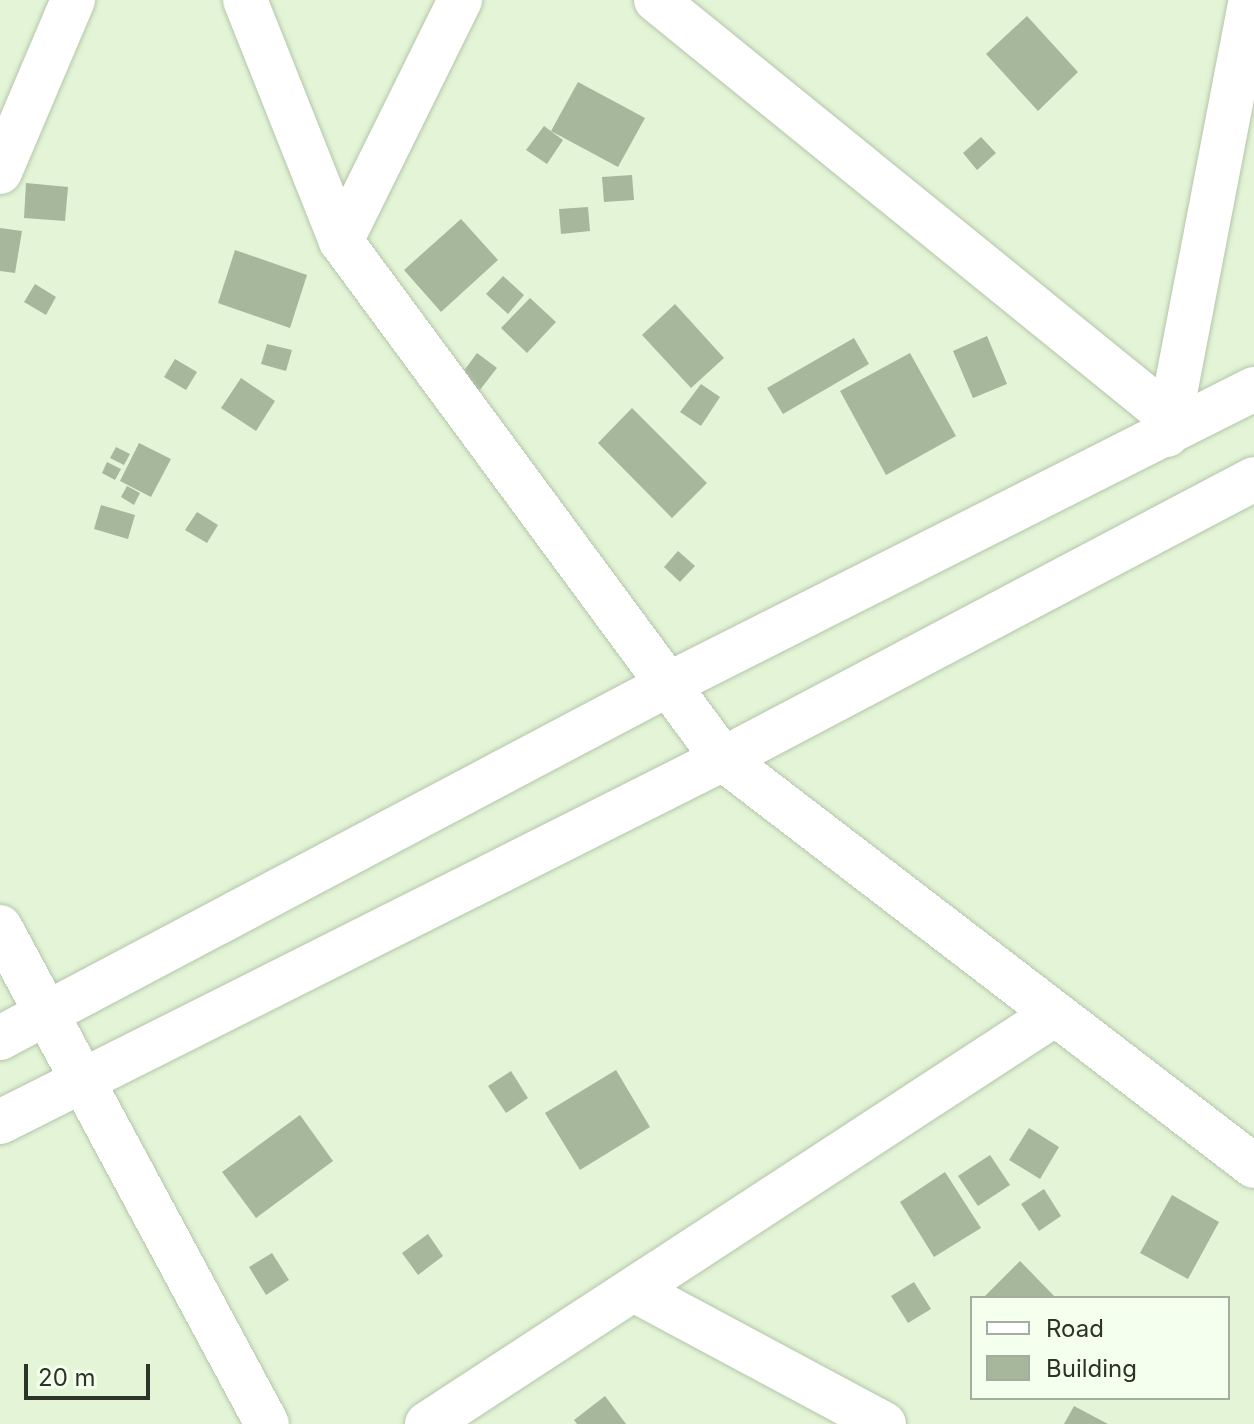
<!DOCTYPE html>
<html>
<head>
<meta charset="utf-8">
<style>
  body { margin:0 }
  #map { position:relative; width:1254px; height:1424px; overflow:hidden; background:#e3f4d7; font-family:Inter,sans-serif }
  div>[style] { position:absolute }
  .building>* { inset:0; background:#a7b79b }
  .roads { filter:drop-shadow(0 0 2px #b4c5a9) drop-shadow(0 0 2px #b4c5a9) }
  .minor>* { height:44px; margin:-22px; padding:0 22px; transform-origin:22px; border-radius:22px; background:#fff }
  span { translate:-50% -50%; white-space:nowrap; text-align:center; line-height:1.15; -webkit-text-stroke:6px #f4ffed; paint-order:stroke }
  .legend { position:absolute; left:970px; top:1296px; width:260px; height:104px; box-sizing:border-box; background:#f4ffed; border:2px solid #a4ad9e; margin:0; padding:10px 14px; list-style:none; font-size:24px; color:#2c3327 }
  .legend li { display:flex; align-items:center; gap:16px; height:40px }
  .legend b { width:40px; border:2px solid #a4ad9e }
  .scale { position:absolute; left:24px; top:1364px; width:126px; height:36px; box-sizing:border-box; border:4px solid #2c3327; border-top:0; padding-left:10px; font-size:24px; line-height:28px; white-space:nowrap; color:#2c3327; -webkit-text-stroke:6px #f4ffed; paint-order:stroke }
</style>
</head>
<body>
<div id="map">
  <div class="building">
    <i style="clip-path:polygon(1027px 16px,1078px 72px,1038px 111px,986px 54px)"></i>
    <i style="clip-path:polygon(578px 82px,645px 118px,618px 167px,551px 131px)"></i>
    <i style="clip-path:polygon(544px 126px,563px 140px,547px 164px,526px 150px)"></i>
    <i style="clip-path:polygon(981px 137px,996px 153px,977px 170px,963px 153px)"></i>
    <i style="clip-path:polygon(632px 175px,634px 200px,604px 202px,602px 177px)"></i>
    <i style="clip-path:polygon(26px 183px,68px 187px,65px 221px,24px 218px)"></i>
    <i style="clip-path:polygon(588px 207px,590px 231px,561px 234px,559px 209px)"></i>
    <i style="clip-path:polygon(461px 219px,498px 260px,441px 312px,404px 270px)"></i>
    <i style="clip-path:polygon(0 228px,22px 231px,15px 273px,0 271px)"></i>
    <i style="clip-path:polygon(235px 250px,307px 275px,290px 328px,218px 303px)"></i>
    <i style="clip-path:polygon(503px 276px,524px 295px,508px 314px,486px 294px)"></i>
    <i style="clip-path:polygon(35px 284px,56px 297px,46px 315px,24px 302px)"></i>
    <i style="clip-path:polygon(530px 298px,556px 322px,527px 353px,501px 328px)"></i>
    <i style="clip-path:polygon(675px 304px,724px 358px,691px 388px,642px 335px)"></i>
    <i style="clip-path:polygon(987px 336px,1007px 384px,973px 398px,953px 351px)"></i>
    <i style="clip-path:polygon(854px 338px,869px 364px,783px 414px,767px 388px)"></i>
    <i style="clip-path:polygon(267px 344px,292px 350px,286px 371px,261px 364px)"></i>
    <i style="clip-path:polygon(477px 353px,497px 368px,479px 391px,460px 376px)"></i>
    <i style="clip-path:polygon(910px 353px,956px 436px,886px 475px,840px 391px)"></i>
    <i style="clip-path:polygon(175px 359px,197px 372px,186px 390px,164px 377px)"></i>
    <i style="clip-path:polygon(241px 378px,275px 401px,256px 431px,221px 408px)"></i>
    <i style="clip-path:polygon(701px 384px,720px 397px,701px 426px,680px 412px)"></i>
    <i style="clip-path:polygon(632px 408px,707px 483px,672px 518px,598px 443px)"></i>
    <i style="clip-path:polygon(139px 443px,171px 459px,151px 497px,120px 481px)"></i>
    <i style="clip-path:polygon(116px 447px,130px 454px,124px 465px,110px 458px)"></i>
    <i style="clip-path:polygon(107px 462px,121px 469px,115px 480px,102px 473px)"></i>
    <i style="clip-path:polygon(127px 486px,140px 493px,134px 505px,121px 497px)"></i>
    <i style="clip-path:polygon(101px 505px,135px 515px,128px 539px,94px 529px)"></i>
    <i style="clip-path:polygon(197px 512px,218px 525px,207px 543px,185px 530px)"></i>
    <i style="clip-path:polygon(678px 551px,695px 566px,680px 582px,664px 567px)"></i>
    <i style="clip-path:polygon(616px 1070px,650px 1127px,580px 1170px,545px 1113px)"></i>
    <i style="clip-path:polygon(511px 1071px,528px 1098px,506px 1113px,488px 1086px)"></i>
    <i style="clip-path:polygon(300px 1115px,333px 1161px,256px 1218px,222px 1172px)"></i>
    <i style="clip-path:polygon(1029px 1128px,1059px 1147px,1040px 1179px,1009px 1160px)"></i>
    <i style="clip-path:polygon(990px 1155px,1010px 1185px,978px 1206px,958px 1176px)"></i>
    <i style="clip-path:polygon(945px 1172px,981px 1228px,934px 1257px,900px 1202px)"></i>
    <i style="clip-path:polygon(1044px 1189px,1061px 1216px,1039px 1231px,1021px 1204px)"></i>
    <i style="clip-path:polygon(1172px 1195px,1219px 1222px,1188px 1279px,1140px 1253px)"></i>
    <i style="clip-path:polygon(428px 1234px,443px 1256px,418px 1275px,402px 1253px)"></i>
    <i style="clip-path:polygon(272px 1253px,289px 1280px,266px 1295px,249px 1267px)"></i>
    <i style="clip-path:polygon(1020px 1261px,1056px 1298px,983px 1298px)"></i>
    <i style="clip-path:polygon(914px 1282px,931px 1309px,908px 1323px,891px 1296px)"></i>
    <i style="clip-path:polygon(605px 1396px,626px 1424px,577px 1424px,574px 1420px)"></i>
    <i style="clip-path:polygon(1074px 1406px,1108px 1424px,1064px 1424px)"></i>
  </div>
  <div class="roads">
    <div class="minor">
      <i style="left:245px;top:0;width:259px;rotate:68.3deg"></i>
      <i style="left:341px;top:241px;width:644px;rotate:53.59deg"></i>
      <i style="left:723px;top:759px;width:669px;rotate:37.47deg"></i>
      <i style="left:656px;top:0;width:663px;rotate:39.06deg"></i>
      <i style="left:0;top:172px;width:187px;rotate:-67deg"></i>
      <i style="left:341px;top:241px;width:269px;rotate:-63.7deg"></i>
      <i style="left:1167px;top:435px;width:443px;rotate:-79.1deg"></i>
      <i style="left:0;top:927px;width:564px;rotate:61.75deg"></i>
      <i style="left:0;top:1038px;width:759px;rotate:-27.88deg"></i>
      <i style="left:671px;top:683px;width:653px;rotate:-26.76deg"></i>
      <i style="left:0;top:1122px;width:809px;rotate:-26.66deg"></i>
      <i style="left:723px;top:759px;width:600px;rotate:-27.8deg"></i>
      <i style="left:638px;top:1292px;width:279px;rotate:28.2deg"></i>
      <i style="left:427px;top:1424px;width:750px;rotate:-33.14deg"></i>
    </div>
  </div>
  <ul class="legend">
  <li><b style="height:10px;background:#fff"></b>Road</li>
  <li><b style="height:22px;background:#a7b79b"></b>Building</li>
  </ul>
  <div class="scale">20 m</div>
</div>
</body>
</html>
